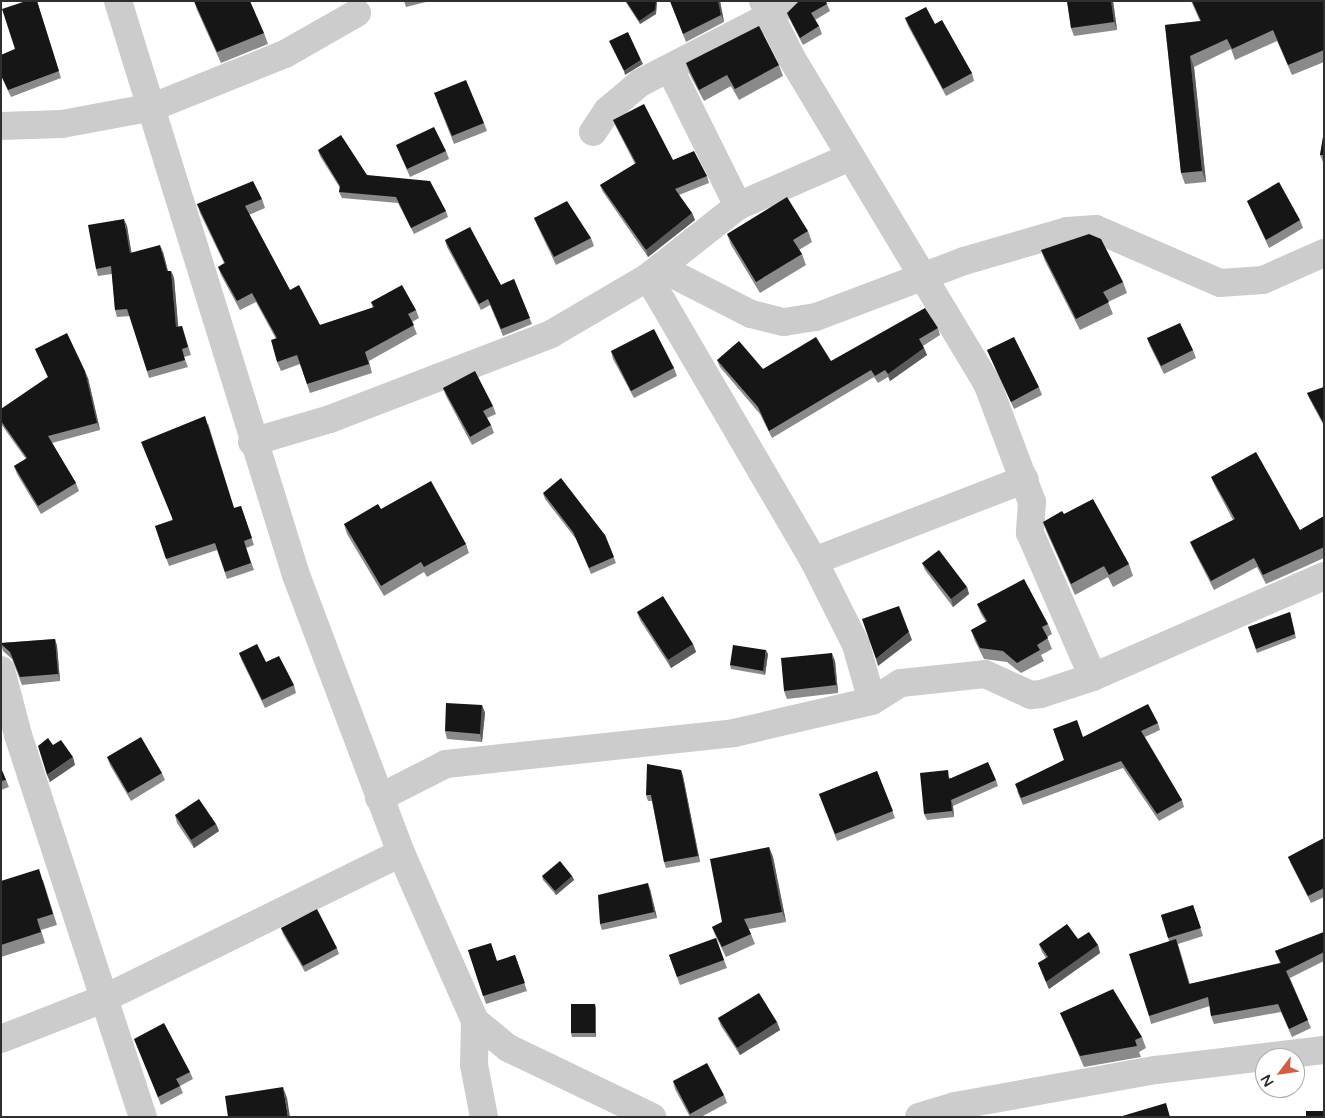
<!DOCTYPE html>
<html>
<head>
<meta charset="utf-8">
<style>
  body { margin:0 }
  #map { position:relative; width:1325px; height:1118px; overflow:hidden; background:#fff; font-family:"Varela Round",sans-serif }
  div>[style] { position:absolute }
  .minor>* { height:28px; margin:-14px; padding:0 14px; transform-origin:14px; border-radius:14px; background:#ccc }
  .wall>* { inset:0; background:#8a8a8a }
  .shaded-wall>* { inset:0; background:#5c5c5c }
  .building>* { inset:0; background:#161616 }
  span { translate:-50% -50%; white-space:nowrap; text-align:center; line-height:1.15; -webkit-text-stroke:5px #fff; paint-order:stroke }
  .frame { position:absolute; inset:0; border:2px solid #2f2f2f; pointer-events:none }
  .north { position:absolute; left:1255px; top:1048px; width:50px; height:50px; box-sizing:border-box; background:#fff; border:1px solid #acacac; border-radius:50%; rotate:239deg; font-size:14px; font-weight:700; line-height:20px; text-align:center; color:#2f2f2f }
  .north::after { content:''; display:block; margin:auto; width:18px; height:22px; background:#d35e43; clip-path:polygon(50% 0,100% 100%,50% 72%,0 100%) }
</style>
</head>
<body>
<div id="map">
  <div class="minor">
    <i style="left:118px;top:1px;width:601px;rotate:72.77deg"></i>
    <i style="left:296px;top:575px;width:297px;rotate:69.3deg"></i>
    <i style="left:401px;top:853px;width:184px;rotate:66.2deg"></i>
    <i style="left:475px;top:1021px;width:44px;rotate:91.3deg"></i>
    <i style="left:474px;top:1065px;width:53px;rotate:79.1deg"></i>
    <i style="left:763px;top:1px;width:63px;rotate:63.4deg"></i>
    <i style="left:791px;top:57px;width:380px;rotate:59deg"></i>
    <i style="left:987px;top:383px;width:127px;rotate:69.3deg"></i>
    <i style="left:1032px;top:502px;width:31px;rotate:94deg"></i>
    <i style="left:1030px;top:533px;width:157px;rotate:66.4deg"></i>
    <i style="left:670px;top:69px;width:153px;rotate:63.6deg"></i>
    <i style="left:1px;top:126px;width:61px;rotate:-1.9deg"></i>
    <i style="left:62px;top:124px;width:93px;rotate:-10.6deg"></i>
    <i style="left:153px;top:107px;width:142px;rotate:-21.9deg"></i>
    <i style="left:285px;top:54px;width:83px;rotate:-29.7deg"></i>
    <i style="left:593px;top:132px;width:25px;rotate:-56deg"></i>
    <i style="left:607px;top:111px;width:43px;rotate:-40.3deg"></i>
    <i style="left:640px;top:83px;width:146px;rotate:-27.3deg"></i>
    <i style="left:770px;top:16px;width:25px;rotate:-37deg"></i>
    <i style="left:661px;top:268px;width:101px;rotate:27.1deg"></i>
    <i style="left:751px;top:314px;width:34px;rotate:14deg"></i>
    <i style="left:784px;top:322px;width:32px;rotate:-9deg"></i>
    <i style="left:816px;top:317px;width:158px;rotate:-20.7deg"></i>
    <i style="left:964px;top:261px;width:107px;rotate:-16.2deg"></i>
    <i style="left:1067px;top:231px;width:29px;rotate:-4deg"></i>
    <i style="left:1096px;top:229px;width:135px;rotate:23.5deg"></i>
    <i style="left:1220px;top:283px;width:43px;rotate:-4deg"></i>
    <i style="left:1263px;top:280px;width:67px;rotate:-23.9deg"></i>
    <i style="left:648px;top:277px;width:329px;rotate:59.7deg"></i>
    <i style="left:814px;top:561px;width:94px;rotate:63.4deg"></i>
    <i style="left:856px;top:645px;width:58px;rotate:74.1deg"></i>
    <i style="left:252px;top:442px;width:81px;rotate:-16.4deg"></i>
    <i style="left:330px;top:419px;width:237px;rotate:-21deg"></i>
    <i style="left:551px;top:334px;width:113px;rotate:-30.4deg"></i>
    <i style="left:648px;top:277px;width:115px;rotate:-38.3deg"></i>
    <i style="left:738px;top:206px;width:122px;rotate:-23.6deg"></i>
    <i style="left:814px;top:561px;width:226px;rotate:-21.2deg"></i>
    <i style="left:1px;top:670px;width:67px;rotate:75.3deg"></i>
    <i style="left:18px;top:735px;width:402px;rotate:71.9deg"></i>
    <i style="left:379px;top:798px;width:75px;rotate:-26.9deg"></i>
    <i style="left:446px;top:764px;width:290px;rotate:-6.1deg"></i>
    <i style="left:734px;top:733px;width:142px;rotate:-13.1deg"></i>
    <i style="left:872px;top:701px;width:34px;rotate:-32deg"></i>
    <i style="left:901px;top:683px;width:84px;rotate:-6.1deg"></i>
    <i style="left:985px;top:674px;width:51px;rotate:24.5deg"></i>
    <i style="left:1031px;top:695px;width:10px;rotate:-6deg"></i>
    <i style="left:1041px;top:694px;width:55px;rotate:-18.1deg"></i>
    <i style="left:1093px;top:677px;width:252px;rotate:-23.6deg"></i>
    <i style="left:475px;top:1021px;width:43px;rotate:39.3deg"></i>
    <i style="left:508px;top:1048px;width:160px;rotate:25.6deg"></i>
    <i style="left:1px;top:1039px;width:110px;rotate:-21.4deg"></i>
    <i style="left:103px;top:999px;width:332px;rotate:-26.1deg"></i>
    <i style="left:919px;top:1117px;width:38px;rotate:-17deg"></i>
    <i style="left:955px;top:1106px;width:204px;rotate:-10.2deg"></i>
    <i style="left:1156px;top:1070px;width:169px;rotate:-6.8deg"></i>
  </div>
  <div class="wall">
    <i style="clip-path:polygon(37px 1px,61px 78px,11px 97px,1px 76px,1px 55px,15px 49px)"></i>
    <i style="clip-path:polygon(194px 1px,264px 33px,268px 44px,221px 63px,197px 10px)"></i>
    <i style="clip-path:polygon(404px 1px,430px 1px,406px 7px)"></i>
    <i style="clip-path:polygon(625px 1px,657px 1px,656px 14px,640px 24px)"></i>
    <i style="clip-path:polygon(670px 1px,720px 1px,724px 22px,686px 42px)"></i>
    <i style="clip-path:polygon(1067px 1px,1113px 1px,1117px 30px,1074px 36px,1071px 28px)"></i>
    <i style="clip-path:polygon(1191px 1px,1324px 1px,1324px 62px,1292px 75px,1277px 41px,1235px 60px,1231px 49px,1194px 67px,1206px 182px,1185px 184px,1181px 173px,1165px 25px,1200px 21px)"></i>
    <i style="clip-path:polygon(827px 4px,830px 11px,815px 20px,819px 26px,822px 34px,803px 45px,790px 20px,787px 13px)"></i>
    <i style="clip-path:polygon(905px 18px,935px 24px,972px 73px,974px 81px,946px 96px,908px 26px)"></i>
    <i style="clip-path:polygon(686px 63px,779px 65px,783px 76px,739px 100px,731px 86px,704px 101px,690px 75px)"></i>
    <i style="clip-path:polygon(437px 101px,484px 123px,487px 131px,454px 144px)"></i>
    <i style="clip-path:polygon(613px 120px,673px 160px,707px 176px,709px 183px,679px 195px,692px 213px,695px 220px,648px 257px,603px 192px,600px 185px,635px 164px,616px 127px)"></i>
    <i style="clip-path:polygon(1324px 131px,1324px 162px,1323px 162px,1320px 155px)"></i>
    <i style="clip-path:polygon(396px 145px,446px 151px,449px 159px,410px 177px)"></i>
    <i style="clip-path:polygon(318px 150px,367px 175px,446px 211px,448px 217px,414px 234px,398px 203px,342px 198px,339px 192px,340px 188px,320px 156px)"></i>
    <i style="clip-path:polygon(262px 199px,265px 208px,249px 215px,290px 290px,320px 325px,373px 308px,371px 302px,416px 310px,419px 318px,412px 322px,417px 334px,369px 361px,372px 373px,310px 393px,300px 364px,281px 371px,277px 362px,276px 339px,256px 302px,240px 310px,221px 275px,218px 267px,224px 263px,200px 213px,197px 204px)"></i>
    <i style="clip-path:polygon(1247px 201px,1300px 220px,1303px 228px,1269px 248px)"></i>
    <i style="clip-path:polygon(534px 218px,591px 238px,594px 246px,556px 265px,537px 225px)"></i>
    <i style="clip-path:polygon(127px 226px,131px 253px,163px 252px,168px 271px,171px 271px,174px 278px,178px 327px,182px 326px,191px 355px,184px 357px,188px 367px,149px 378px,130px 316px,117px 317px,115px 310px,112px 274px,98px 276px,96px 269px)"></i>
    <i style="clip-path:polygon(808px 231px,812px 242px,799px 250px,802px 254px,806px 265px,760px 293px,731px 245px,727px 234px)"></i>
    <i style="clip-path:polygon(445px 240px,501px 285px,514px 279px,532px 324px,503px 336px,490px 305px,481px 310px,447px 247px)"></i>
    <i style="clip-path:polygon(1041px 250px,1123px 282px,1127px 293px,1108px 302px,1113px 314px,1080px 330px,1045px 261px)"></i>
    <i style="clip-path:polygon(938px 328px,940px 335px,923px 346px,927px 355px,890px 381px,888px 377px,878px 383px,874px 377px,772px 438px,760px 414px,720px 367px,717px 360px,763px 369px,831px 361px)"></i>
    <i style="clip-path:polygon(1147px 338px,1193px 350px,1196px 358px,1164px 374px,1150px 346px)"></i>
    <i style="clip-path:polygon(35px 349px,88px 378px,100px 430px,52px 443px,76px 483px,79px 491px,41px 514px,17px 474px,14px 466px,26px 459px,1px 424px,1px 409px,48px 377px)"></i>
    <i style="clip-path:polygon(987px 350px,1039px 387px,1042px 395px,1014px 409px)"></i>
    <i style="clip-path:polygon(611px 351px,674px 368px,677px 376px,634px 398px,613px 359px)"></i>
    <i style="clip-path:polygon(1324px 387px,1324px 426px,1309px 398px,1307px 393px)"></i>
    <i style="clip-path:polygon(443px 388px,493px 406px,496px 414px,487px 418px,491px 425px,494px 433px,472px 445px,446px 396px)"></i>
    <i style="clip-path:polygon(208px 423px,234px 508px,241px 506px,254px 545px,246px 548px,254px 570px,227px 579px,217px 550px,169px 566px,155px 526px,172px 520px)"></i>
    <i style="clip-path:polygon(1211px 477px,1300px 530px,1324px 516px,1324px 558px,1266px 584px,1257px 567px,1214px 590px,1194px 551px,1190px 542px,1233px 520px,1215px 486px)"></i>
    <i style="clip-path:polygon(543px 493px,605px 535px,616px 563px,591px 574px,576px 539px,545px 499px)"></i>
    <i style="clip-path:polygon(381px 509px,466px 544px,469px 553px,427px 577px,424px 572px,384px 596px,347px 534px,344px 524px)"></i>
    <i style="clip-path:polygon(1064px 514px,1129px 564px,1133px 576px,1113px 587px,1108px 577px,1075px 595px,1047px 533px,1043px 522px)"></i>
    <i style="clip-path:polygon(922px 563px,967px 587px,969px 594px,953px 607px,925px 570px)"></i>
    <i style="clip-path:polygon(977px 604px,1048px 624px,1052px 634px,1047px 637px,1052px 649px,1041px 655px,1044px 661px,1021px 673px,1007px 662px,984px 659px,975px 641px,971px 630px,986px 622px,981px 614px)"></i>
    <i style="clip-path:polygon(637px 612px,693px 644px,696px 652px,671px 668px,640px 620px)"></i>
    <i style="clip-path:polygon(1290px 612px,1296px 638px,1257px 653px,1248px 627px)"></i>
    <i style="clip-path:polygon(55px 639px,57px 646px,60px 681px,22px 685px,12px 659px,3px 651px,1px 643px)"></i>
    <i style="clip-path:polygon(239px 653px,266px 662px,294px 685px,296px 693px,265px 708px,242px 661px)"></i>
    <i style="clip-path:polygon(768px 654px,765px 675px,731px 669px,730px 665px)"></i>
    <i style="clip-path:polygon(835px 661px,838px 693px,787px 699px,784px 691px)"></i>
    <i style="clip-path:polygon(482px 705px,485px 713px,482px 742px,447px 739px,445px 731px)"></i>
    <i style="clip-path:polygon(1158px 723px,1160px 730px,1145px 737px,1182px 800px,1184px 807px,1159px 821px,1123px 768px,1023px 805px,1017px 791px,1064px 760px,1083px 737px)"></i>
    <i style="clip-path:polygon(107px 757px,162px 773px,165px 780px,131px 801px,110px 765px)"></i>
    <i style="clip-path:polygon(1px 768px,9px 787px,1px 790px)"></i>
    <i style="clip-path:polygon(681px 770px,683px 776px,700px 862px,666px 868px,664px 862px,652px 801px,648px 801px,646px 795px)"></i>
    <i style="clip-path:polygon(877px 771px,895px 818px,837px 841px,819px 794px)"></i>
    <i style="clip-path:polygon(950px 777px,950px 778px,996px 780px,998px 786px,953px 806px,954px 817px,927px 820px,924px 814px)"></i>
    <i style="clip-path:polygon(175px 815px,216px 824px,219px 831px,194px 848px,177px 823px)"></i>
    <i style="clip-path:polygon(1324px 838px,1324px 897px,1311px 903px,1291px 864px,1288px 857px)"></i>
    <i style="clip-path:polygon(769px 847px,773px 857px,786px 922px,749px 929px,755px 944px,726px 957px,716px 937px,712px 927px,722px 922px)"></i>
    <i style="clip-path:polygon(542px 876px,572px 876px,574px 880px,556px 895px,543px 880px)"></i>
    <i style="clip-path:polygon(43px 880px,57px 925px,41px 930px,45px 943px,1px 957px,1px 881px)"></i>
    <i style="clip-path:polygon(650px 889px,657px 918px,602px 930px,600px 924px)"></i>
    <i style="clip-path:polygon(1193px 905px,1203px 936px,1178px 944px,1190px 984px,1280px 963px,1275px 951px,1324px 932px,1324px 961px,1290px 978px,1311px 1028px,1292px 1037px,1281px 1012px,1214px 1024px,1211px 1016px,1210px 1006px,1151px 1024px,1149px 1016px,1169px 941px,1161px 915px)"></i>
    <i style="clip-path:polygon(281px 928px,337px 948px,339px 954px,305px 972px,283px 934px)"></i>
    <i style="clip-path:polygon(716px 938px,727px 968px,680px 985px,669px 955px)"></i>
    <i style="clip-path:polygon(1078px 939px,1098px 945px,1100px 953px,1049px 989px,1038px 963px,1046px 958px,1042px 952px,1039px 944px)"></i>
    <i style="clip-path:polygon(468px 950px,497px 961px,515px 955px,527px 991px,486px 1004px)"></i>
    <i style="clip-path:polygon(596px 1008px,596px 1037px,572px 1037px,571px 1033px)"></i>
    <i style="clip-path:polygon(1060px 1013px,1142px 1037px,1146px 1048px,1139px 1052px,1141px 1057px,1084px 1067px,1065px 1024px)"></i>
    <i style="clip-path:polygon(718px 1018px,777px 1022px,780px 1030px,740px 1055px,721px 1026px)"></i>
    <i style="clip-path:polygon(134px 1039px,190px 1072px,193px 1079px,180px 1086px,183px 1093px,161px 1105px)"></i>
    <i style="clip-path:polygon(673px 1081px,724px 1095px,727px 1103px,701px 1117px,690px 1117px,675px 1089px)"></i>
  </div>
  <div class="shaded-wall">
    <i style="clip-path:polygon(656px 1px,657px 1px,656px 14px,640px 24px,639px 21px)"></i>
    <i style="clip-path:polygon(718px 1px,720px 1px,724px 22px,721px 15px)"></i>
    <i style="clip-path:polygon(1111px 1px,1113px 1px,1117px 30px,1114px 22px)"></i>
    <i style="clip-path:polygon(1190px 56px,1194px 67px,1206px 182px,1202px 171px)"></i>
    <i style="clip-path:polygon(641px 60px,643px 64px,625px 75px,624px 71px)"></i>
    <i style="clip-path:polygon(692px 213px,695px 220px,648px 257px,646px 250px)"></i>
    <i style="clip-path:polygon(124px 219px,127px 226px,133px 261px,130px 253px)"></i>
    <i style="clip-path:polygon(160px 245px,163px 252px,170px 279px,167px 271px)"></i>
    <i style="clip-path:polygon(171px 271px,174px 278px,179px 335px,176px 327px)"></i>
    <i style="clip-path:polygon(924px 348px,927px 355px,890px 381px,888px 374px)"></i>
    <i style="clip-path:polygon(85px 371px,88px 378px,100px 430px,97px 423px)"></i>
    <i style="clip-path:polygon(967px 587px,969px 594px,953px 607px,951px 599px)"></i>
    <i style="clip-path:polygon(909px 632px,912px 640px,878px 666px,876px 659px)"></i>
    <i style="clip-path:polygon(55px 639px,57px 646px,60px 681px,58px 674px)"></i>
    <i style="clip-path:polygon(693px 644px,696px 652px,671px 668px,668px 660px)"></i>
    <i style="clip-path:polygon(766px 650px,768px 654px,765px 675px,763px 671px)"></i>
    <i style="clip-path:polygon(832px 653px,835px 661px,838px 693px,836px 685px)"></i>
    <i style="clip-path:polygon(482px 705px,485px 713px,482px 742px,480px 734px)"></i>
    <i style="clip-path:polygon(73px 757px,75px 765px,50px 782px,47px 775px)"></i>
    <i style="clip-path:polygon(681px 770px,683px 776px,700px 862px,698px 856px)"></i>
    <i style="clip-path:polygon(951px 800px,953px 806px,954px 817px,952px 811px)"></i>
    <i style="clip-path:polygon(216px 824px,219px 831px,194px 848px,191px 840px)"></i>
    <i style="clip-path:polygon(769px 847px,773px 857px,786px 922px,782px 912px)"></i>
    <i style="clip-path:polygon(572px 876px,574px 880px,556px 895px,555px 891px)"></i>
    <i style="clip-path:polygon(648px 883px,650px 889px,657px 918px,654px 912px)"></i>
    <i style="clip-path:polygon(1098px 945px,1100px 953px,1049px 989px,1046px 982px)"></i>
    <i style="clip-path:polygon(595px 1004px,596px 1008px,596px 1037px,595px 1033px)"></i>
    <i style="clip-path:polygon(777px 1022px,780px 1030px,740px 1055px,737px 1048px)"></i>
    <i style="clip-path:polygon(283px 1087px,287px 1098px,290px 1117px,288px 1117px)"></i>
  </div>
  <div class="building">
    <i style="clip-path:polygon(26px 1px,37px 1px,59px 71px,8px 90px,1px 75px,1px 55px,15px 49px,2px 9px)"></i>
    <i style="clip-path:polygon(194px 1px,250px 1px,264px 33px,217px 52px)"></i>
    <i style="clip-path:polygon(626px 1px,656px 1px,655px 10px,639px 21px)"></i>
    <i style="clip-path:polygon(670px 1px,718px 1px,721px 15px,683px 34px)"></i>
    <i style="clip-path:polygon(799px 1px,826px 1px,827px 4px,811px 13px,819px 26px,800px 38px,787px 13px)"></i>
    <i style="clip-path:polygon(1067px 1px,1111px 1px,1114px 22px,1071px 28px)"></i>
    <i style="clip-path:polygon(1192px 1px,1324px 1px,1324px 50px,1288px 65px,1273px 30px,1232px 49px,1227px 39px,1190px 56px,1202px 171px,1181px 173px,1165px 25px,1201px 21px)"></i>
    <i style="clip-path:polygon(926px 7px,935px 24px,942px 20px,972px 73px,943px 89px,905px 18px)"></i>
    <i style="clip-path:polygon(759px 26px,779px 65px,735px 89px,727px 75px,699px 90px,686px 63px)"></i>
    <i style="clip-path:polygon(628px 32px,641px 60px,624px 71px,609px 41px)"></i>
    <i style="clip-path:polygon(466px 80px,484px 123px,452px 136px,434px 93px)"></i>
    <i style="clip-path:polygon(644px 104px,673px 160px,694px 151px,707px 176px,675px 189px,692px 213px,646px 250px,600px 185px,636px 163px,613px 120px)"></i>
    <i style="clip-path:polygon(434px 127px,446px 151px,407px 169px,396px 145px)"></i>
    <i style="clip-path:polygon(1324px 131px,1324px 155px,1320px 155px)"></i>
    <i style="clip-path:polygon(341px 135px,367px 175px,430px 181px,446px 211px,411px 228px,396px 197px,339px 192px,340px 186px,318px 150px)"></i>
    <i style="clip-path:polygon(253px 181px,262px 199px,245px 206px,290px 290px,299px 285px,320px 325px,374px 307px,371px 302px,402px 285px,416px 310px,408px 314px,414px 325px,365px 352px,369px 364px,307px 384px,297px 355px,277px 362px,271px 340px,277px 338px,252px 293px,237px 301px,218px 267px,225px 263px,197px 204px)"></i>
    <i style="clip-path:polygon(1279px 182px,1300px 220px,1266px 240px,1247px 201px)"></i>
    <i style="clip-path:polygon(787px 197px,808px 231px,793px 240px,802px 254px,756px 282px,727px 234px)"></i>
    <i style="clip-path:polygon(567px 201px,591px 238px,554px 257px,534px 218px)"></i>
    <i style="clip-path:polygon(124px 219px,130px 253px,160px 245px,167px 271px,171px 271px,176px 327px,182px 326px,188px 347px,182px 349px,185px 360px,147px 371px,127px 309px,115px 310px,111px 266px,96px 269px,88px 225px)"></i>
    <i style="clip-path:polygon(470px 227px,501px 285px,514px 279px,530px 318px,501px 329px,488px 299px,479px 304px,445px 240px)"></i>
    <i style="clip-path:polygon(1089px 234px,1101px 239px,1123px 282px,1103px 292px,1109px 302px,1076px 319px,1041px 250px)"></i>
    <i style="clip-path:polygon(925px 308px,938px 328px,919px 339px,924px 348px,888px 374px,885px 370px,875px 376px,871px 370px,769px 431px,758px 407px,717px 360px,739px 341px,763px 369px,816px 337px,831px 361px)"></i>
    <i style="clip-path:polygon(1180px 323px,1193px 350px,1161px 366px,1147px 338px)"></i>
    <i style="clip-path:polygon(654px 329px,674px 368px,631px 391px,611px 351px)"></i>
    <i style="clip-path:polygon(67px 333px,85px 371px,97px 423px,48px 436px,76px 483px,38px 506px,14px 466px,27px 458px,1px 421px,1px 409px,48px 377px,35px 349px)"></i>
    <i style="clip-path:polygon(1014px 337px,1039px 387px,1011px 402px,987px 350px)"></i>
    <i style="clip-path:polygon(475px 371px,493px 406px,483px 411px,491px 425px,470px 437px,443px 388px)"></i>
    <i style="clip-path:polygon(1324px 387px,1324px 424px,1307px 393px)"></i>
    <i style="clip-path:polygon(205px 416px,234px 508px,241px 506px,252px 538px,244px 541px,251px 563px,225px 572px,215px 543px,166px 559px,155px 526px,173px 520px,141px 442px)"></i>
    <i style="clip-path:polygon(1256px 452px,1300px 530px,1324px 516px,1324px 547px,1263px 575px,1254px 558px,1211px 581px,1190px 542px,1235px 519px,1211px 477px)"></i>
    <i style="clip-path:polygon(561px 478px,605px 535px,614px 557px,589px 568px,573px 532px,543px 493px)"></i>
    <i style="clip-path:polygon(431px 481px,466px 544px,424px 567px,421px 562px,381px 586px,344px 524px,378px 504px,381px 509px)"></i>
    <i style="clip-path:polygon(1093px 499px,1129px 564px,1109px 575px,1104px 566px,1071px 584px,1043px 522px,1062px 511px,1064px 514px)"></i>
    <i style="clip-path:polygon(939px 550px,967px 587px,951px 599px,922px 563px)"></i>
    <i style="clip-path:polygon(1024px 579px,1048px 624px,1042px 627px,1048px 638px,1037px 645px,1040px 650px,1017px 663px,1003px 651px,980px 648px,971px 630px,987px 621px,977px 604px)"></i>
    <i style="clip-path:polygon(663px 596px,693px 644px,668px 660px,637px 612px)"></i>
    <i style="clip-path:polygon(899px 606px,909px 632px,876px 659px,862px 619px)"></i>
    <i style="clip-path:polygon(1290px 612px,1295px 634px,1256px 649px,1248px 627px)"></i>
    <i style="clip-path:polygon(55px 639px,58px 674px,20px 677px,10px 652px,1px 644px,1px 643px)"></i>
    <i style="clip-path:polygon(257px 644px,266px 662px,279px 656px,294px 685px,262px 700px,239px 653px)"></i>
    <i style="clip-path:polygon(733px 645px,766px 650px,763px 671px,730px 665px)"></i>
    <i style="clip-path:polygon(832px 653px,836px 685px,784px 691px,781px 658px)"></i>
    <i style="clip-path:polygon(446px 703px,482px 705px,480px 734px,445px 731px)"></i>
    <i style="clip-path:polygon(1148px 704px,1158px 723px,1141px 731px,1182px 800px,1157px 814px,1121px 761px,1021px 798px,1015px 784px,1064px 760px,1053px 729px,1077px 720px,1083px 737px)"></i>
    <i style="clip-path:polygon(141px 737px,162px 773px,128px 793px,107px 757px)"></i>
    <i style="clip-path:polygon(48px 738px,53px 745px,61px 740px,73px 757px,47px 775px,38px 746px)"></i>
    <i style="clip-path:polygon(988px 762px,996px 780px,951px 800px,952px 811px,924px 814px,920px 773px,948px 770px,949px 779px)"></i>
    <i style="clip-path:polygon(647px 764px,681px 770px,698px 856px,664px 862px,651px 795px,646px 795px)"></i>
    <i style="clip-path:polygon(1px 768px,6px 780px,1px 781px)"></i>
    <i style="clip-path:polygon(877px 771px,893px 811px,835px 834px,819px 794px)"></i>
    <i style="clip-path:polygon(199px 799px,216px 824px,191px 840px,175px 815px)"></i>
    <i style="clip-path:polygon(1324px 838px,1324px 888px,1308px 896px,1288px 857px)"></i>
    <i style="clip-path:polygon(769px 847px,782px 912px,744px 919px,751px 934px,722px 947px,712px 927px,722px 922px,710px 859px)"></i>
    <i style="clip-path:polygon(560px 861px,572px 876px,555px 891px,542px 876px)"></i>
    <i style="clip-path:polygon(39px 869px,53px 914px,37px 919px,41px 932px,1px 945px,1px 881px)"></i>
    <i style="clip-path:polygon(648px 883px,654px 912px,600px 924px,598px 895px)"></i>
    <i style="clip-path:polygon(1193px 905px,1201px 928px,1168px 938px,1161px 915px)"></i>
    <i style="clip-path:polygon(317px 909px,337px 948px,303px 966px,281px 928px)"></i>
    <i style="clip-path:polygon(1067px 924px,1078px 939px,1089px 932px,1098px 945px,1046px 982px,1038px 963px,1048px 957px,1039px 944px)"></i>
    <i style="clip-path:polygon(1324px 932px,1324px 952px,1286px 971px,1308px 1020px,1289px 1029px,1278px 1004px,1211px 1016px,1208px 997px,1149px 1016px,1129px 954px,1176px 939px,1189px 984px,1281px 963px,1275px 951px)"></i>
    <i style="clip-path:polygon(716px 938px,724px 960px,677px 977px,669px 955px)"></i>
    <i style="clip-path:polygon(491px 943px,497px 961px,515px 955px,525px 983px,483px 996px,468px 950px)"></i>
    <i style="clip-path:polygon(1113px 989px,1142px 1037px,1135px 1040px,1137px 1046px,1080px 1056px,1060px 1013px)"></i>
    <i style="clip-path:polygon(759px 993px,777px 1022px,737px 1048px,718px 1018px)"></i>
    <i style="clip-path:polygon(571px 1004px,595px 1004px,595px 1033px,571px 1033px)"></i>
    <i style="clip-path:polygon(164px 1023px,190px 1072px,176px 1079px,180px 1086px,158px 1097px,134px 1039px)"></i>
    <i style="clip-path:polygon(707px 1063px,724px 1095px,690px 1114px,673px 1081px)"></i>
    <i style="clip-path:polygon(283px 1087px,288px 1117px,228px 1117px,225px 1096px)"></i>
    <i style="clip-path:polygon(1166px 1103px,1170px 1117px,1119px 1117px)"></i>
    <i style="clip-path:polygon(1306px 1111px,1324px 1111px,1324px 1117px,1306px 1117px)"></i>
  </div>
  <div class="frame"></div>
  <div class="north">N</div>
</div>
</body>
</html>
